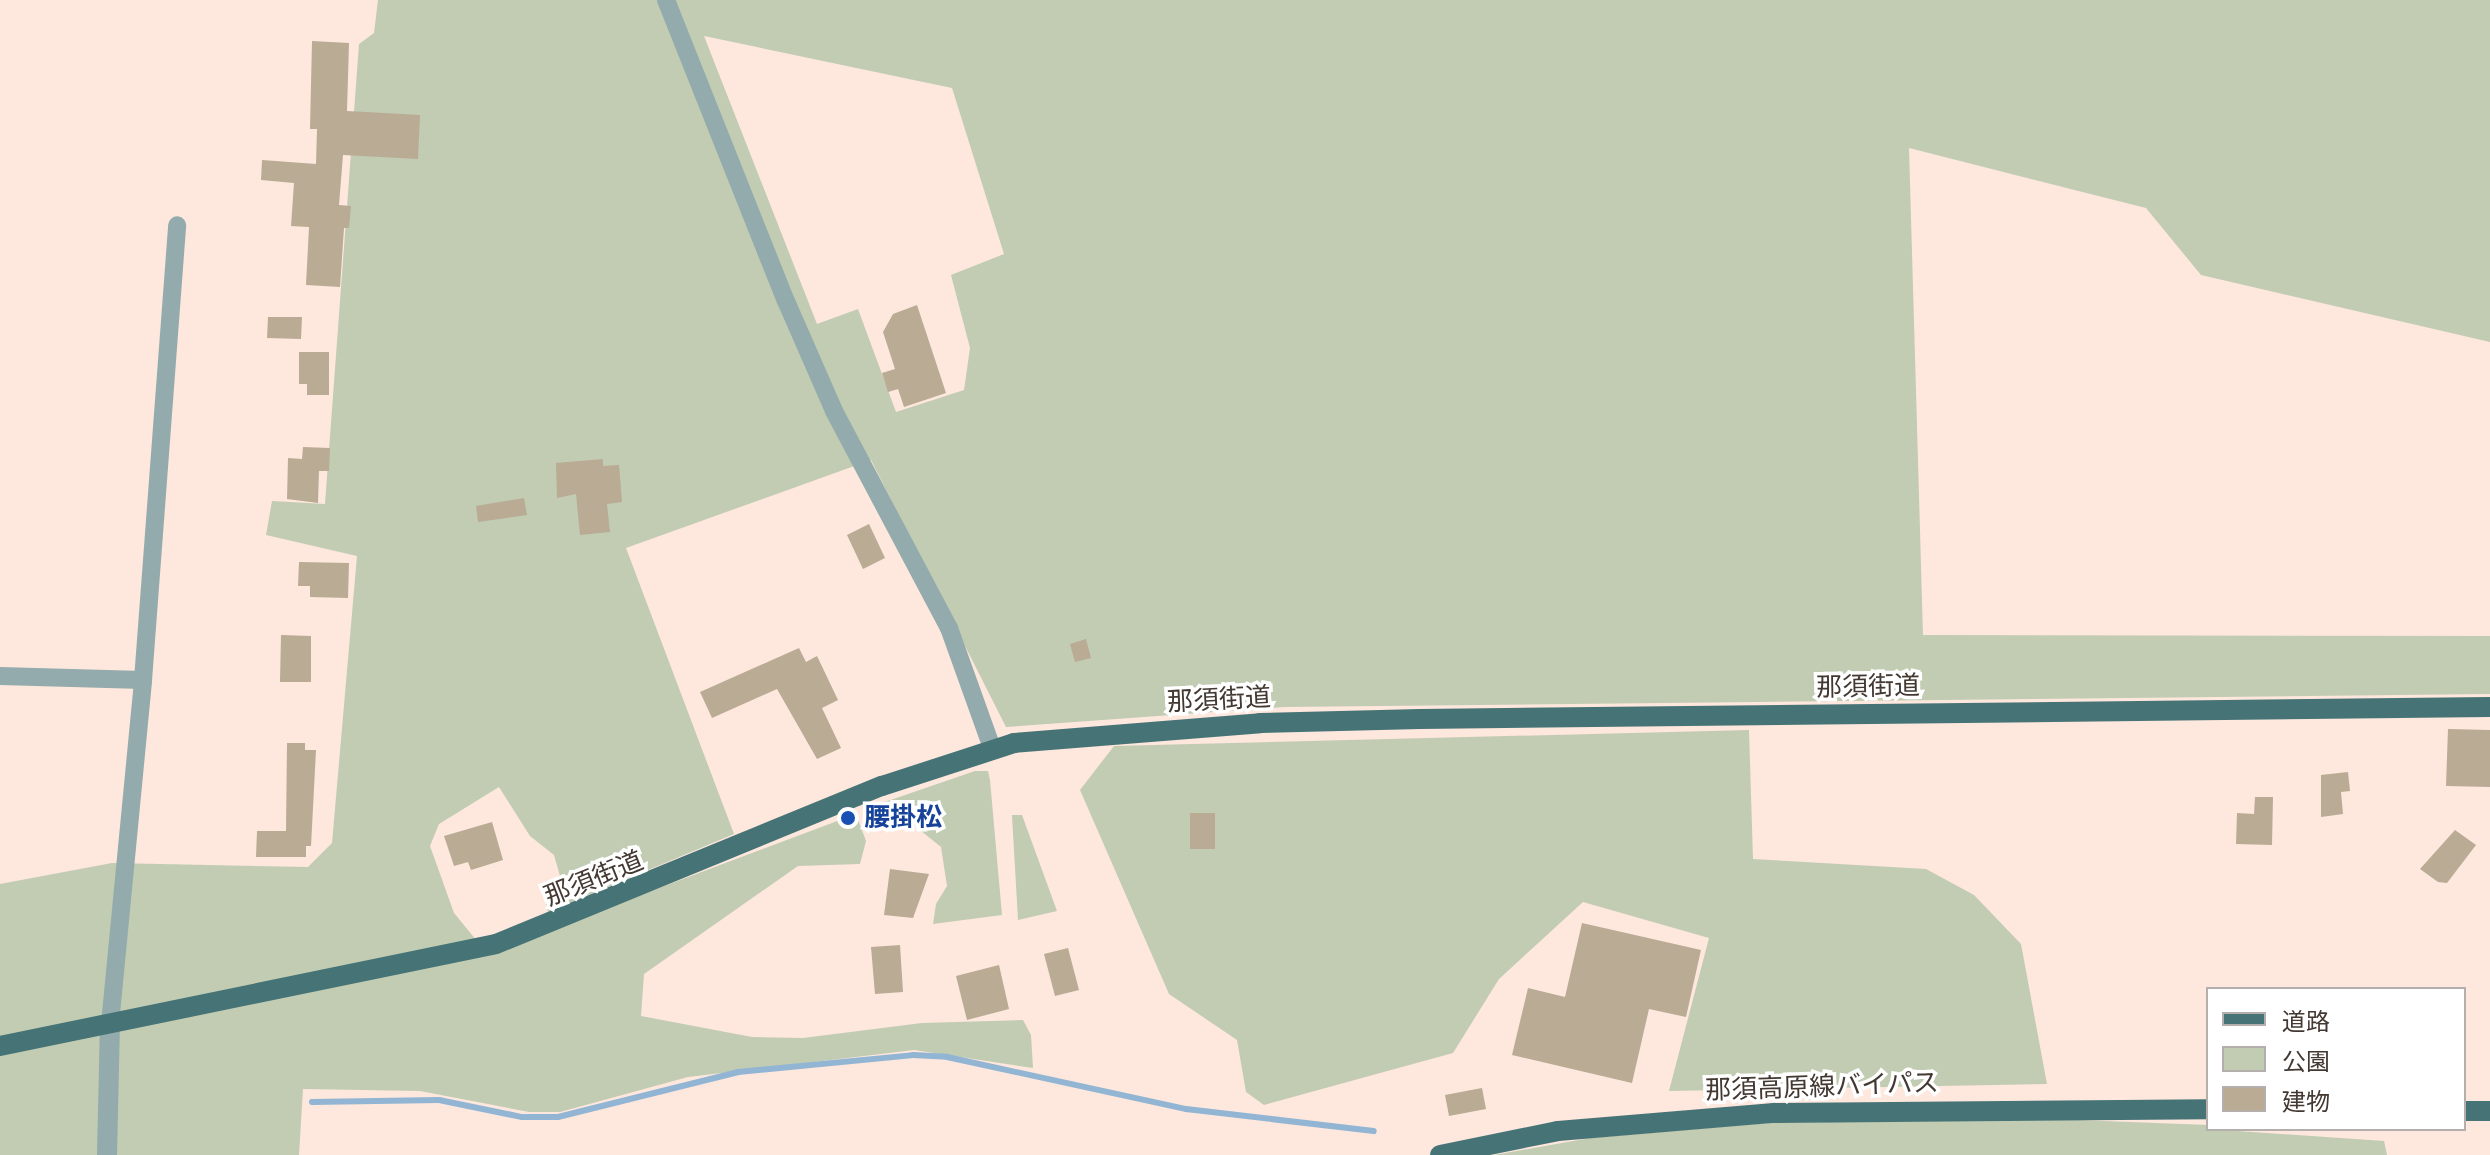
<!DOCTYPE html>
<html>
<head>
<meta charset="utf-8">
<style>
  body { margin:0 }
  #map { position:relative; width:2490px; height:1155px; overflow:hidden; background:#fee7dd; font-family:Rubik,"Noto Sans JP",sans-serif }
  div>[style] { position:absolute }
  .green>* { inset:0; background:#c1ccb3 }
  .stream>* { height:6px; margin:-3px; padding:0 3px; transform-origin:3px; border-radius:3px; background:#91b5d3 }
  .building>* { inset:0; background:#b9ab94 }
  .minor>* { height:18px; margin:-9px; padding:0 9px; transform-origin:9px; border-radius:9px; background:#93abac }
  .tertiary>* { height:20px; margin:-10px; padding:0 10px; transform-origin:10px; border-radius:10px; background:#93abac }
  .primary>* { height:20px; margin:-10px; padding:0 10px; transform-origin:10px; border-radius:10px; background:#467476 }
  .dots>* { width:22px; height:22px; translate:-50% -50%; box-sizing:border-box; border:4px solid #fff; border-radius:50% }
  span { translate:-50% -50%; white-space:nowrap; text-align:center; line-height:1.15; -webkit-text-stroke:7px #fff; paint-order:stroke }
  .street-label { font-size:26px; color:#433832 }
  .transit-label { font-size:26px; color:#164399; font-weight:700 }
  .left { translate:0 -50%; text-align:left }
  .legend { position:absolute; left:2206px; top:987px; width:260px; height:144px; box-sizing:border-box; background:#fff; border:2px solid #b4afad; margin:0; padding:10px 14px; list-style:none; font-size:24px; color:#433832 }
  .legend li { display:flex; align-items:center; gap:16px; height:40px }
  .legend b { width:40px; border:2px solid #b4afad }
</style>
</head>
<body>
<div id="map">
  <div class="green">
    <i style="clip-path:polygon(evenodd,378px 0,2490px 0,2490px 342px,2201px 275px,2146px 208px,1909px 148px,1923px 635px,2490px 636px,2490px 694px,1284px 707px,1006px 727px,871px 460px,626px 548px,734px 834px,548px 912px,545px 899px,562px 883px,554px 855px,530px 836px,499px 787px,439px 824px,430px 846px,454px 913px,477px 941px,494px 950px,856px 814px,866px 841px,860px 864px,798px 866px,644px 974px,641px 1016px,752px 1037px,803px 1038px,922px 1023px,1023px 1020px,1031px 1035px,1033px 1068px,914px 1050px,688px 1077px,560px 1112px,529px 1112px,420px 1091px,303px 1089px,299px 1155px,0 1155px,0 884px,112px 863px,308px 867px,332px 843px,357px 556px,266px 535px,272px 501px,325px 504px,359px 44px,374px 33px,378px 0,704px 36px,952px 88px,1004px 254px,951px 275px,970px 348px,964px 390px,896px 412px,858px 309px,817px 324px,704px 36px)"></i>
    <i style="clip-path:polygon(1749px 730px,1753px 859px,1926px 869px,1974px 895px,2021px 944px,2047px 1084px,1669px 1091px,1709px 938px,1583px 902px,1499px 979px,1453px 1053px,1264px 1105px,1246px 1092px,1237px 1040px,1169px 994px,1080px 790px,1114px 746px)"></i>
    <i style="clip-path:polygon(975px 771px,988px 771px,990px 780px,1002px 915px,933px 924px,936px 904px,947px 886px,941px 847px,910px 822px,876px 828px,873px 806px)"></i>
    <i style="clip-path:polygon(1012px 815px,1022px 815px,1057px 911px,1018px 920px)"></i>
    <i style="clip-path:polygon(2052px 1119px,2208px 1125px,2208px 1129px,2384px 1141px,2387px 1155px,1494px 1155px,1590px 1138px,1768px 1123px)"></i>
  </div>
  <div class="stream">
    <i style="left:312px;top:1102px;width:127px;rotate:-0.9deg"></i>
    <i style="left:439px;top:1100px;width:85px;rotate:11.6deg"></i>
    <i style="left:522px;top:1117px;width:36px"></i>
    <i style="left:558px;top:1117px;width:186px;rotate:-14deg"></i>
    <i style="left:738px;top:1072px;width:176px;rotate:-5.5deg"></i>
    <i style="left:913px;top:1055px;width:34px;rotate:3deg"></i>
    <i style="left:947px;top:1057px;width:245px;rotate:12.3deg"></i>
    <i style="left:1186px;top:1109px;width:189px;rotate:6.7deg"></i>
  </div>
  <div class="building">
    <i style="clip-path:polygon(312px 41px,349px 43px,347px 111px,420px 115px,418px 159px,343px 155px,339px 205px,351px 206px,349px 228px,344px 228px,340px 287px,306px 285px,309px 227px,291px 226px,294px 183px,261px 180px,262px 160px,316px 164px,317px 129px,310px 129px)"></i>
    <i style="clip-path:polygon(917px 305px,946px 393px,904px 407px,898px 389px,888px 392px,882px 373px,895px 369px,883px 332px,893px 314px)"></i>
    <i style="clip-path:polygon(268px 317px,302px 317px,301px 339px,267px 338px)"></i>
    <i style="clip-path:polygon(299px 352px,329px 352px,329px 395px,307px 395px,307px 384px,299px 384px)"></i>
    <i style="clip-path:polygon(303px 447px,330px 448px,329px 471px,319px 471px,318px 503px,287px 499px,288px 458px,302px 459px)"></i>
    <i style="clip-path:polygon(603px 459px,603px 466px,619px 465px,622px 502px,607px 504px,610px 532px,580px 535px,576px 494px,557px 498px,556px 463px)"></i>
    <i style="clip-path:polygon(524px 498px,527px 515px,478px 522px,476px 506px)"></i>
    <i style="clip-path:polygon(869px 524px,885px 558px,863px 569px,847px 535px)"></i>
    <i style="clip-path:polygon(299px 562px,349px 563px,348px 598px,310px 597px,310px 586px,298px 586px)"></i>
    <i style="clip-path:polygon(281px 635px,311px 636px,311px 682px,280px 682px)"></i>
    <i style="clip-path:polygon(1086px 639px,1091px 658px,1075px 662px,1070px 644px)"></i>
    <i style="clip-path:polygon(799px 648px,806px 662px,817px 656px,838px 700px,822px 708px,841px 748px,817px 759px,777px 689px,712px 718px,700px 692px)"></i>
    <i style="clip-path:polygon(2448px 729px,2490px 730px,2490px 787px,2446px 786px)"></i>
    <i style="clip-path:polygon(287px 743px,305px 743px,305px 750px,316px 750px,311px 846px,306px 846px,306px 857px,256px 857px,257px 831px,286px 831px)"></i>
    <i style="clip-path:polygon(2348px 772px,2350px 791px,2341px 792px,2343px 814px,2321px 817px,2321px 775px)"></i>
    <i style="clip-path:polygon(2255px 797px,2273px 797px,2272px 845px,2236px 844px,2237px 813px,2254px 814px)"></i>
    <i style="clip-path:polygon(1190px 813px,1215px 813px,1215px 849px,1190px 849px)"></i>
    <i style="clip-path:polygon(492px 822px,503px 860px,471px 870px,468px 862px,454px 866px,444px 836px)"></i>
    <i style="clip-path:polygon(2455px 830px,2476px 845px,2447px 883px,2438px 882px,2420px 869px)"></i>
    <i style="clip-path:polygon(890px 869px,929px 874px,913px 918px,884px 915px)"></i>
    <i style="clip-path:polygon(1582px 923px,1701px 950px,1686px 1017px,1649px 1009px,1632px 1083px,1512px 1055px,1528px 988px,1565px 997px)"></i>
    <i style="clip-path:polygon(900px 945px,903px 992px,875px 994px,871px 947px)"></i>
    <i style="clip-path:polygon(1068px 948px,1079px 990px,1055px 996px,1044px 954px)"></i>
    <i style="clip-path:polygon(999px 965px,1009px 1009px,967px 1020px,956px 976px)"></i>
    <i style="clip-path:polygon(1482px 1088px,1486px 1109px,1449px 1116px,1445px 1095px)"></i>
  </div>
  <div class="minor">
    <i style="left:666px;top:0;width:324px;rotate:68.3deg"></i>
    <i style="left:786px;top:301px;width:120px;rotate:66.4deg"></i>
    <i style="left:834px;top:411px;width:246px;rotate:62.1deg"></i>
    <i style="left:949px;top:628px;width:127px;rotate:70.3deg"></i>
    <i style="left:0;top:676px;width:143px;rotate:1.6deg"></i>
    <i style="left:110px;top:1024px;width:346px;rotate:-84.5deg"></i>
    <i style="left:143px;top:680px;width:456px;rotate:-85.7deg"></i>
  </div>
  <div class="tertiary">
    <i style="left:107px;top:1155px;width:131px;rotate:-88.7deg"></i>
  </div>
  <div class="primary">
    <i style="left:0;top:1046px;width:506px;rotate:-11.62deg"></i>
    <i style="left:496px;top:944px;width:417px;rotate:-22.3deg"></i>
    <i style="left:882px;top:786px;width:139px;rotate:-18deg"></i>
    <i style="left:1014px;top:743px;width:247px;rotate:-4.6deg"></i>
    <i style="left:1260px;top:723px;width:160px;rotate:-1.4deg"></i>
    <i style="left:1420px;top:719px;width:1070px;rotate:-0.64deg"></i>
    <i style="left:2464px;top:1111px;width:26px"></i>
    <i style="left:1440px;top:1155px;width:120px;rotate:-11.5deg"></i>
    <i style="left:1558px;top:1131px;width:217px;rotate:-4.8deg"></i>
    <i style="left:1774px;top:1113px;width:434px;rotate:-0.5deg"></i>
  </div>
  <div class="dots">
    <i style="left:848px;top:818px;background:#1a4fb4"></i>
  </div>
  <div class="street-label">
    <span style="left:1868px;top:687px;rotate:-1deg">那須街道</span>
    <span style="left:1219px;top:700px;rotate:-3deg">那須街道</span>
    <span style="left:594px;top:879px;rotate:-22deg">那須街道</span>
    <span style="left:1822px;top:1087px;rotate:-2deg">那須高原線バイパス</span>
  </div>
  <div class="transit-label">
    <span class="left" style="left:864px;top:818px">腰掛松</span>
  </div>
  <ul class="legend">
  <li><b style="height:10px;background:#467476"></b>道路</li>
  <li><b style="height:22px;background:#c1ccb3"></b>公園</li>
  <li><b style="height:22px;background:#b9ab94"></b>建物</li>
  </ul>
</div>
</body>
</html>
